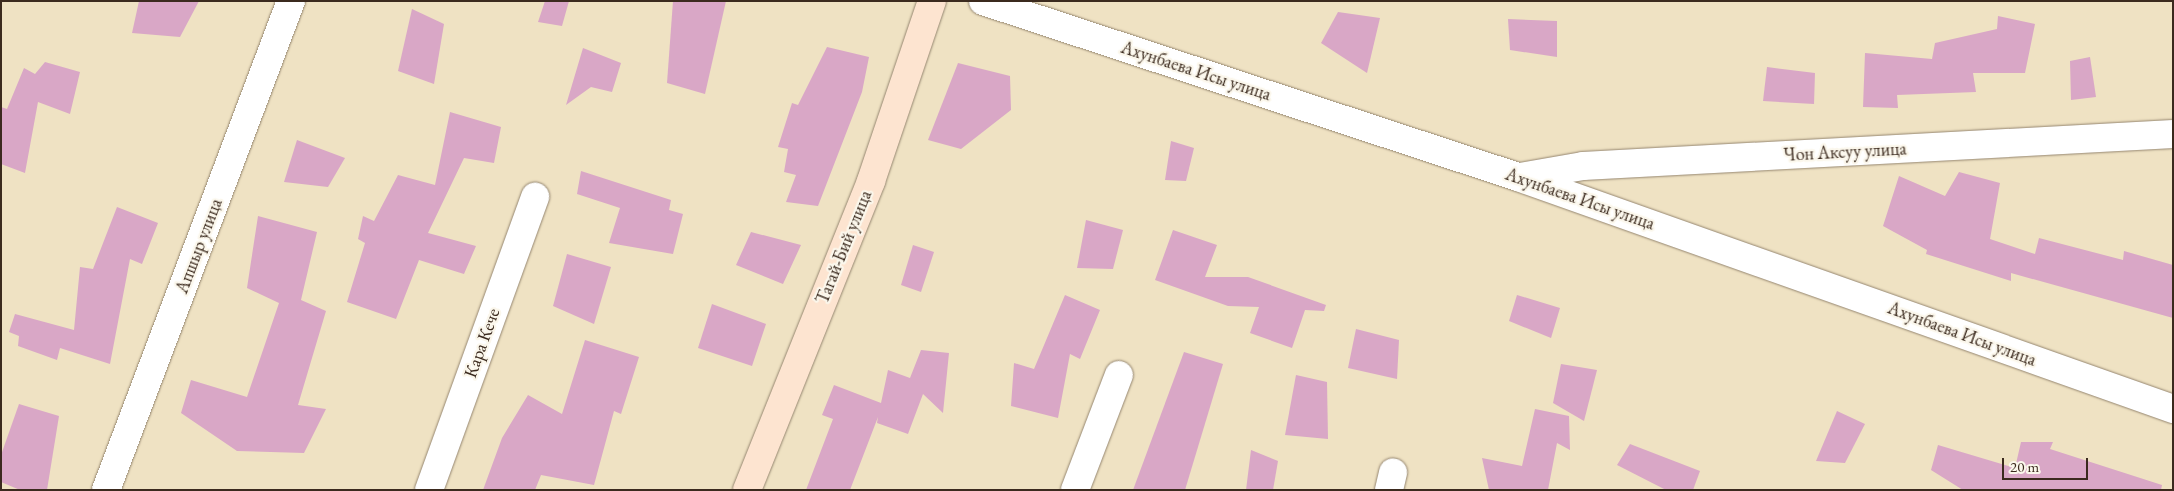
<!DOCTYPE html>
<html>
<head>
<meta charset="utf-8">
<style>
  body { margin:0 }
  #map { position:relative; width:2174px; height:491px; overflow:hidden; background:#efe2c3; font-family:"EB Garamond",serif }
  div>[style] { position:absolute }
  .building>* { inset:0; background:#d9a7c6 }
  .roads { filter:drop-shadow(0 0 1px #958670) drop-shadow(0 0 1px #958670) }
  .street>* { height:28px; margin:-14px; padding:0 14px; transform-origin:14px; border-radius:14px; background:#fff }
  .secondary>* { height:28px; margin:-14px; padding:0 14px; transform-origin:14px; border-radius:14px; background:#fde4d0 }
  span { translate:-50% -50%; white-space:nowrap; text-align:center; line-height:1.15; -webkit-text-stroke:4.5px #fbf7ec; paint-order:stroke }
  .street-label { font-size:18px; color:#3b2a1e }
  .frame { position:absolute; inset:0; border:2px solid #3b2a1e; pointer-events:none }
  .scale { position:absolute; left:2002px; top:458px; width:86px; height:22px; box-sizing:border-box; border:2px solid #3b2a1e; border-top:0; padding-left:6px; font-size:15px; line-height:18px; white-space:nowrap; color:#3b2a1e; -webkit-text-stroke:4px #fbf7ec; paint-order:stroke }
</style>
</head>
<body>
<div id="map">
  <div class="building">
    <i style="clip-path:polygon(139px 1px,199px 1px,180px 37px,132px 33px)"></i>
    <i style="clip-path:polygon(545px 1px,569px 1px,562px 26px,538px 22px)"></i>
    <i style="clip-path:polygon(673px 1px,726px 1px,705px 94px,667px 83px)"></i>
    <i style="clip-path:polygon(412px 9px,444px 24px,434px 84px,398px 71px)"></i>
    <i style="clip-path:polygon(1338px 12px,1380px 18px,1367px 73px,1321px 43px)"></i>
    <i style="clip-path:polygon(1998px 16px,2035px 24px,2025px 73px,1973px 73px,1976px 92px,1897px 95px,1898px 108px,1863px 107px,1865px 53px,1932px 59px,1935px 43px,1997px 29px)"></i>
    <i style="clip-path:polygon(1508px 19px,1557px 21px,1557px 57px,1510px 50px)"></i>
    <i style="clip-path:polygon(827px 47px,869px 57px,862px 92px,818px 206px,786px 202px,796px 175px,784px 172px,788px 149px,778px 147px,792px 103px,798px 105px)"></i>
    <i style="clip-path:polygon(583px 48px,621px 63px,612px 92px,591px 87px,566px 105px)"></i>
    <i style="clip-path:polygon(2090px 57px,2096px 97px,2071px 100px,2070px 61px)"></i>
    <i style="clip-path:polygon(45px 62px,80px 72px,70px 114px,38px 102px,25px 173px,1px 164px,1px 107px,7px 109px,24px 68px,35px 74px)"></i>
    <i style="clip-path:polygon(958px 63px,1010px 76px,1011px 110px,961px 149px,928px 140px)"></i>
    <i style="clip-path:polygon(1767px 67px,1815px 73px,1814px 104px,1763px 101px)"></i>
    <i style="clip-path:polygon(450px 112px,501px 127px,494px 163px,464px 158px,428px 233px,476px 246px,464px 274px,419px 260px,396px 319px,347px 302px,365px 243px,358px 239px,363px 216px,374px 221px,398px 175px,435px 185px)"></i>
    <i style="clip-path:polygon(297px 140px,345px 158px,328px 187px,284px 182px)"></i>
    <i style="clip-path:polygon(1171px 141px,1194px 148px,1186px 181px,1165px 180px)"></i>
    <i style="clip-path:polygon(581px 171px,671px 200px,669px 210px,683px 214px,673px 254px,609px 243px,620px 208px,577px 194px)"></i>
    <i style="clip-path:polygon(1959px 172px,2000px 183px,1990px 239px,2035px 254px,2039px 238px,2123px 260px,2124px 251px,2173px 265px,2173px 318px,2011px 273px,2011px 281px,1926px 254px,1927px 250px,1883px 226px,1899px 176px,1945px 196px)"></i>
    <i style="clip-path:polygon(117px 207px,158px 223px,142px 264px,130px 259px,110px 364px,60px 348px,57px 360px,18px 346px,19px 336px,9px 332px,15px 314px,74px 330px,80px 267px,93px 269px)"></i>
    <i style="clip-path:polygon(258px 216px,317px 232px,301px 300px,326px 311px,298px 405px,326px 409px,304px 453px,237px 451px,181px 413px,191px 380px,247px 397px,279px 303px,247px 288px)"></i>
    <i style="clip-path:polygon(1086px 220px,1123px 230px,1113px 269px,1077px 268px)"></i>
    <i style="clip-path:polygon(1173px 230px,1217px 245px,1205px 277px,1248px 277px,1326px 305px,1324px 311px,1305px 310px,1292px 348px,1250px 333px,1259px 307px,1228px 306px,1155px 280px)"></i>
    <i style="clip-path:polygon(751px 232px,801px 245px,783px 284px,736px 265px)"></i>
    <i style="clip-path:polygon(913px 245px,934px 252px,921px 292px,901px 285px)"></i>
    <i style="clip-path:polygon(567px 254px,611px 267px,594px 324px,553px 306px)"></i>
    <i style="clip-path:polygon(1065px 295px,1100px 310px,1080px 359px,1070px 354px,1058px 418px,1011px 406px,1014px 363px,1034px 369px)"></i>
    <i style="clip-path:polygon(1517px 295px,1560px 308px,1551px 338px,1509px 321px)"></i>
    <i style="clip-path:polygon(712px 304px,766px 324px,752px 366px,698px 348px)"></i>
    <i style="clip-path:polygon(1356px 329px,1399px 340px,1397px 379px,1348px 368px)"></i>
    <i style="clip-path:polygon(585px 340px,639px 357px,621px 414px,614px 411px,594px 485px,541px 475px,535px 490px,483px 490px,502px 438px,528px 395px,562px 414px)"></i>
    <i style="clip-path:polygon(921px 350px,949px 353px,943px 413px,923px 394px,908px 434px,877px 423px,878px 417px,850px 490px,806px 490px,833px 419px,822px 415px,834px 385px,881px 403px,888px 370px,910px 378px)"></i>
    <i style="clip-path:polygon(1184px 352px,1223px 364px,1185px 490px,1133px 490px)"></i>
    <i style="clip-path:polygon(1561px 364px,1597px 370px,1584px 421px,1553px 403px)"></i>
    <i style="clip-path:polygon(1296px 375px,1327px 382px,1328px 439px,1285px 435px)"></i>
    <i style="clip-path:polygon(19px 404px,59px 416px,47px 490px,20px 490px,1px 482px,1px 455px)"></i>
    <i style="clip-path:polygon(1535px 409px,1569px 416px,1570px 450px,1557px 443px,1548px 490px,1489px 490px,1482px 458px,1522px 466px)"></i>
    <i style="clip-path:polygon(1837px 411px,1865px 424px,1845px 463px,1816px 461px)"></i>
    <i style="clip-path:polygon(2021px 442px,2053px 442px,2050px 449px,2162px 485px,2161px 490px,1963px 490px,1931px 470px,1938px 445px,2015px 468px)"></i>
    <i style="clip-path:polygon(1630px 444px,1700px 471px,1693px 490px,1666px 490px,1617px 465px)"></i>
    <i style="clip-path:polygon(1251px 450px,1278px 461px,1273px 490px,1246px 490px)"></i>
  </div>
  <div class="roads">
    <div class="street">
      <i style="left:983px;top:1px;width:563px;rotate:18.21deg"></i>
      <i style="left:1518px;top:177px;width:695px;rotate:19.5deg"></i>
      <i style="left:1520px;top:177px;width:64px;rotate:-9.9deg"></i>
      <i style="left:1583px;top:166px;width:591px;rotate:-3.1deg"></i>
      <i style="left:106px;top:490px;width:523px;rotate:-69.28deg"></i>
      <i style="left:429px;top:490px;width:312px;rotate:-70.1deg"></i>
      <i style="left:1075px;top:490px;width:123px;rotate:-69.1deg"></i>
      <i style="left:1389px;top:490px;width:18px;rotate:-77deg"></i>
    </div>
    <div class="secondary">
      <i style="left:747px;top:490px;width:333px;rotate:-68.1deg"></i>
      <i style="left:871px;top:181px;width:190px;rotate:-71.3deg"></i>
    </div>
  </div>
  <div class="street-label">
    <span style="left:1196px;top:71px;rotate:18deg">Ахунбаева Исы улица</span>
    <span style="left:1845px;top:152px;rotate:-3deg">Чон Аксуу улица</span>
    <span style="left:1580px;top:199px;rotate:19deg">Ахунбаева Исы улица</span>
    <span style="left:199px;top:246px;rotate:-69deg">Апшыр улица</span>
    <span style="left:844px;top:247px;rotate:-68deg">Тагай-Бий улица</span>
    <span style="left:1962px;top:334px;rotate:20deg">Ахунбаева Исы улица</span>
    <span style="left:482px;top:343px;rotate:-70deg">Кара Кече</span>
  </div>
  <div class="frame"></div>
  <div class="scale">20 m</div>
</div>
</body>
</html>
